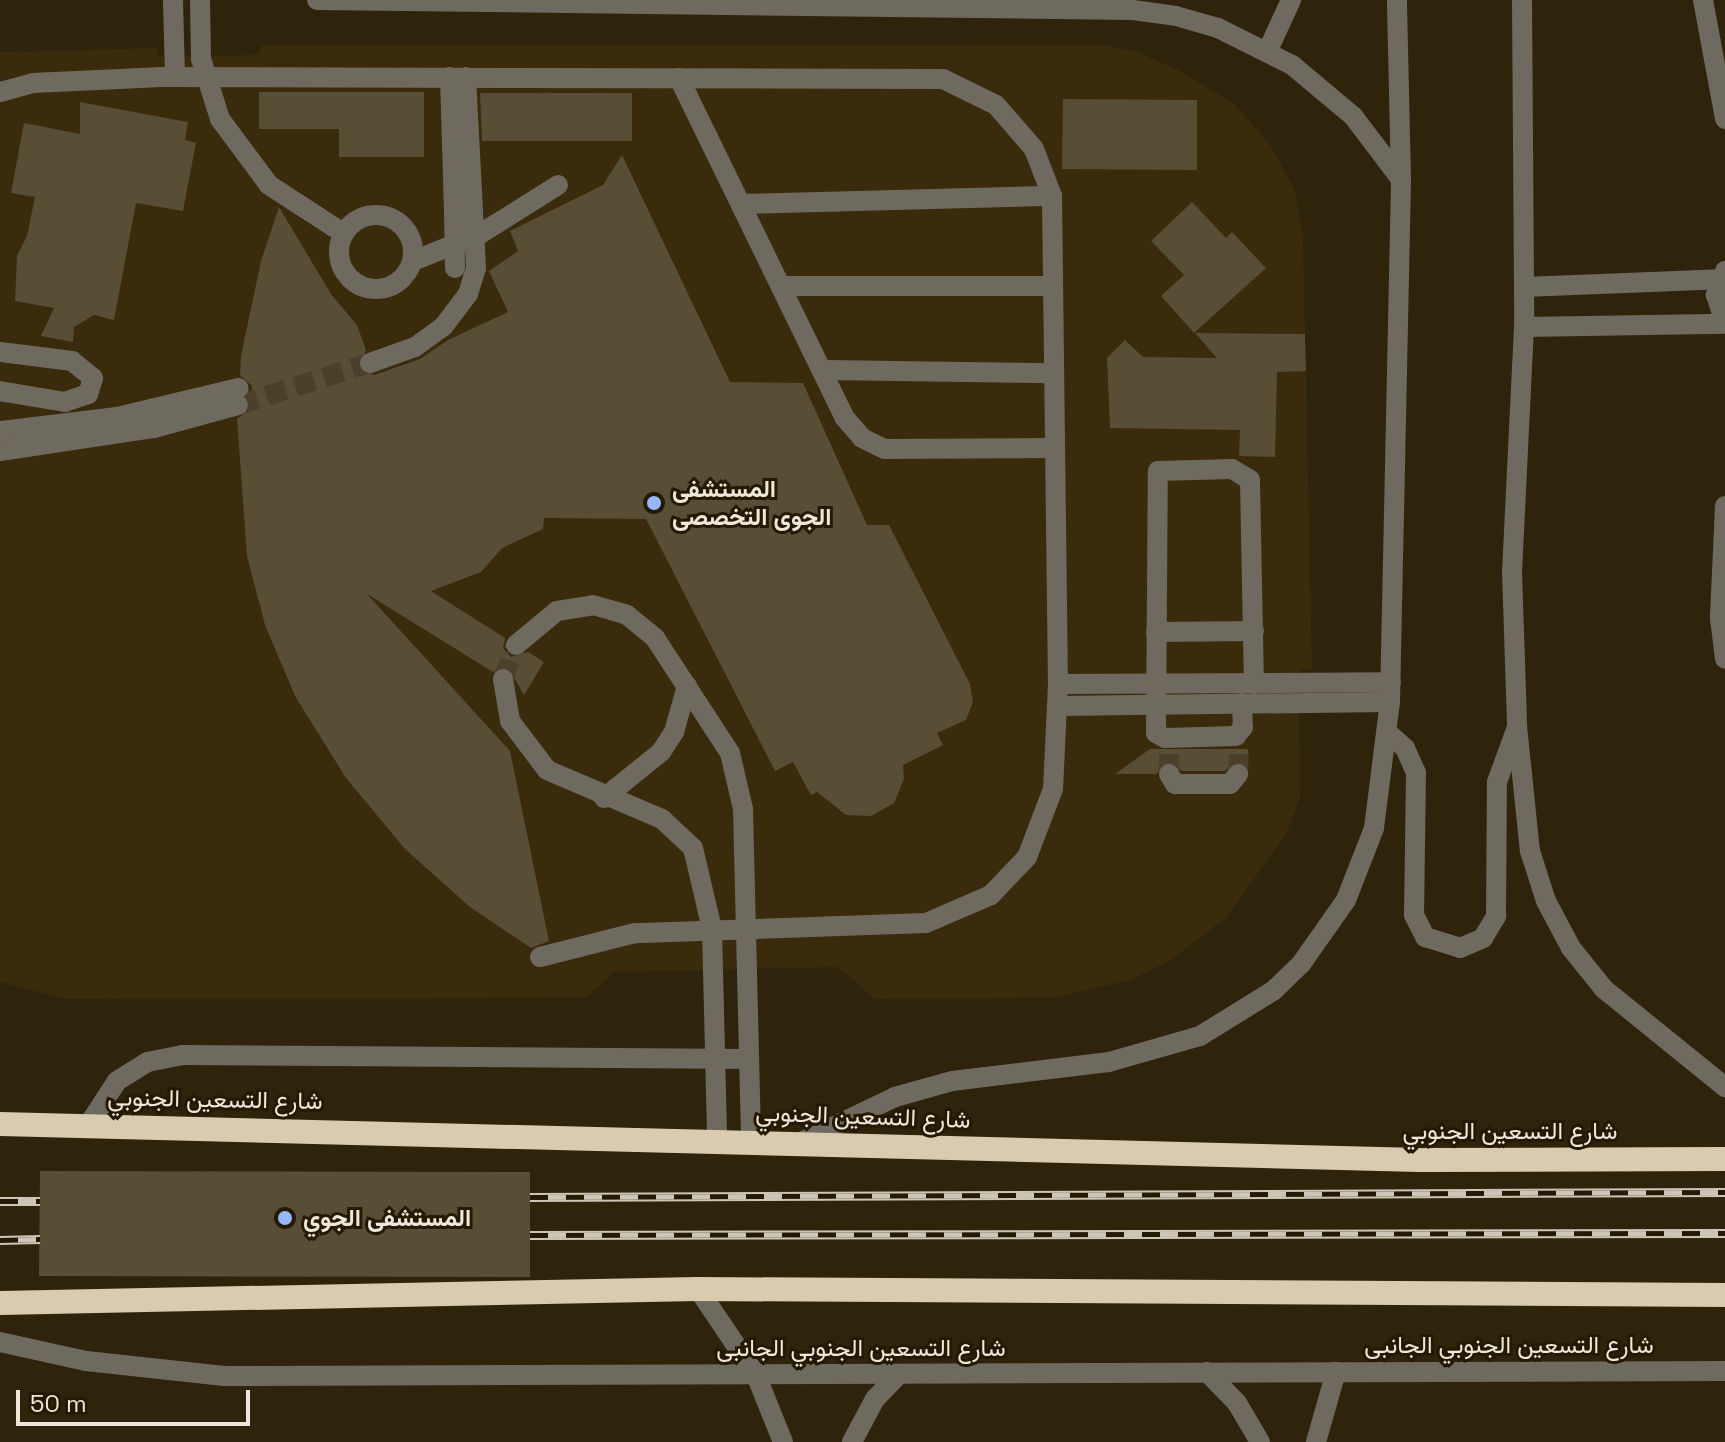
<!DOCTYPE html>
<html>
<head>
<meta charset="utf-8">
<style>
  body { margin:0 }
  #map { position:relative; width:1725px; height:1442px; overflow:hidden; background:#2e240c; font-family:"Space Grotesk",Vazirmatn,sans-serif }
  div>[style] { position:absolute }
  .built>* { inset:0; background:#392b0c }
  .building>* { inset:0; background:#584d35 }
  .minor-tunnel>* { height:20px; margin-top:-10px; transform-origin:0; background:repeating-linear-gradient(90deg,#4b412b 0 20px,transparent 0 30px) }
  .minor>* { height:20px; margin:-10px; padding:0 10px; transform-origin:10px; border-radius:10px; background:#6f6a5f }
  .minor>.ring { margin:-10px; padding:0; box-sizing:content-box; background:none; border:20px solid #6f6a5f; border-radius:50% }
  .highway>* { height:24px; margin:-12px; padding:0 12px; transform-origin:12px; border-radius:12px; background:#d8cbaf }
  .rail>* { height:9px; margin-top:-4.5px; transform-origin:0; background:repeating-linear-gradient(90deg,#241a03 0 18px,#cdc5b5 0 36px); box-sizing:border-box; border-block:2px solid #cdc5b5 }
  .minor-bridge>* { height:20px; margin:-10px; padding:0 10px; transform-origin:10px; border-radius:10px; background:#6f6a5f }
  .dots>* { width:22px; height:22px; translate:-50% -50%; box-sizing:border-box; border:4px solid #241a03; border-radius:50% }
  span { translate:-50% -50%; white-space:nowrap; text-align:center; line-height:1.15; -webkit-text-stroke:6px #241a03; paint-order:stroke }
  .poi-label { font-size:24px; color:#efe8da; font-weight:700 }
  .left { translate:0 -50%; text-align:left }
  .street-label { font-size:24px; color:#efe8da }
  .scale { position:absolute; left:16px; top:1390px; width:234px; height:36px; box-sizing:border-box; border:4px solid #efe8da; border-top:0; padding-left:10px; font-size:24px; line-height:28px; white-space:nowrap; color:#efe8da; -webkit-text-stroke:6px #241a03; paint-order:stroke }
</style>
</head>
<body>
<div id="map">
  <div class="built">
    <i style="clip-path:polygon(263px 45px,1108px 46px,1138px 52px,1178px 70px,1234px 104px,1269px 143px,1295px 190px,1303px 239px,1312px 669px,1299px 670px,1300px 798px,1287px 832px,1227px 917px,1168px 962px,1130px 980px,1053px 998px,875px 999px,838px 967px,614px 972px,586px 998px,65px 999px,0 982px,0 52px,157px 48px,158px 56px,256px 55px)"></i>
  </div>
  <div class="building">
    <i style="clip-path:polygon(259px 92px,424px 92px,424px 157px,339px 157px,339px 129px,259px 129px)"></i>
    <i style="clip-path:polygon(480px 93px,632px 93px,632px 141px,482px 141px)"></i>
    <i style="clip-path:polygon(1063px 99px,1197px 100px,1197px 170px,1062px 169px)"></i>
    <i style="clip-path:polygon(80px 102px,188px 122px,185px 140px,196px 143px,183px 211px,136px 203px,114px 320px,94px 315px,74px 327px,73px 342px,41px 336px,54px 308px,15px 301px,17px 256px,27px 236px,35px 197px,11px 193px,24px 123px,80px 134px)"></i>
    <i style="clip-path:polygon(622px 155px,730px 382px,803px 383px,867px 525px,889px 525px,970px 684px,973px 702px,966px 720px,937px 733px,943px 745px,903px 765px,904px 779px,894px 803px,871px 816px,846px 815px,817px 792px,811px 795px,793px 762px,775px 771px,646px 519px,544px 518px,543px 529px,502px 548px,481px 572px,431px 591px,505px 638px,503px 648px,511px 657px,528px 652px,544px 662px,524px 695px,508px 667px,493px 672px,367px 594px,510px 751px,549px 941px,531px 948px,470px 907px,405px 849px,346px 778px,295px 696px,265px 625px,247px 556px,237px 419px,250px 409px,252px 386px,240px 375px,241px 356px,261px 261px,279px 207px,331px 294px,357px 325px,366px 350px,358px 367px,374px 375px,420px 359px,448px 340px,508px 312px,489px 271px,518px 251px,510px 231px,603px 185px)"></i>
    <i style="clip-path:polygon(1192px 202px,1226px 238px,1232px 232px,1266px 268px,1194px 333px,1161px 296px,1184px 275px,1151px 241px)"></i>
    <i style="clip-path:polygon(1195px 333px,1305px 334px,1306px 371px,1277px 372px,1275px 457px,1239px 456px,1240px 430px,1110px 428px,1107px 358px,1125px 340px,1143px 357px,1217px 358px)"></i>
    <i style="clip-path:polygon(1150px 749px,1248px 749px,1248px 766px,1239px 761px,1224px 771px,1182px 771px,1168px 761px,1156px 774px,1115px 774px)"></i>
    <i style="clip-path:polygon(40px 1171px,530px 1172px,530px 1277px,39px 1276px)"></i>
  </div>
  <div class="minor-tunnel">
    <i style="left:238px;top:405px;width:139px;rotate:-17.7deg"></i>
    <i style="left:503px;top:679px;width:36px;rotate:-69deg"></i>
    <i style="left:1169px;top:774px;width:25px;rotate:-90deg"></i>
    <i style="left:1238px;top:774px;width:25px;rotate:-88deg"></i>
  </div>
  <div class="minor">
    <i style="left:173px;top:0;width:77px;rotate:88.5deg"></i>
    <i style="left:200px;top:0;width:59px;rotate:89deg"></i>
    <i style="left:201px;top:59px;width:63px;rotate:72.4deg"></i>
    <i style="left:220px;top:119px;width:82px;rotate:53.4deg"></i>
    <i style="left:269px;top:185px;width:88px;rotate:33deg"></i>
    <i style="left:317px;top:0;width:816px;rotate:0.7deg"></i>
    <i style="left:1133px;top:10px;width:43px;rotate:7.9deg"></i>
    <i style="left:1176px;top:16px;width:44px;rotate:15.9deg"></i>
    <i style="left:1218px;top:28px;width:83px;rotate:26.6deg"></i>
    <i style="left:1292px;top:65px;width:80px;rotate:39.9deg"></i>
    <i style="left:1353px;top:116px;width:78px;rotate:52.8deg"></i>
    <i style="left:1522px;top:0;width:327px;rotate:89.6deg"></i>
    <i style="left:1524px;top:327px;width:245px;rotate:92.8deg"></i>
    <i style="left:1512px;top:572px;width:154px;rotate:88.1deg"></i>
    <i style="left:1517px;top:726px;width:126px;rotate:84.1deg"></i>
    <i style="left:1530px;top:851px;width:52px;rotate:72.3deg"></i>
    <i style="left:1546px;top:901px;width:53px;rotate:62deg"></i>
    <i style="left:1571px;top:948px;width:53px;rotate:51.2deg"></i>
    <i style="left:1604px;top:989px;width:156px;rotate:39deg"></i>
    <i style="left:1703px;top:0;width:121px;rotate:79.5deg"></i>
    <i style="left:1268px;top:50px;width:55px;rotate:-65.3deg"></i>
    <i style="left:450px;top:77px;width:133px;rotate:88.3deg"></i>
    <i style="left:466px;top:77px;width:135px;rotate:87deg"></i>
    <i style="left:679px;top:78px;width:377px;rotate:64deg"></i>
    <i style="left:844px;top:417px;width:28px;rotate:49deg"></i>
    <i style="left:862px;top:438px;width:25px;rotate:26deg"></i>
    <i style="left:885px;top:449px;width:170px;rotate:-0.3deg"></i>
    <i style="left:0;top:92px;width:34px;rotate:-15deg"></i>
    <i style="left:33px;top:83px;width:129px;rotate:-2.7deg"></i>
    <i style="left:162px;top:77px;width:781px;rotate:0.15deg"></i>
    <i style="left:943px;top:79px;width:59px;rotate:26.1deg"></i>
    <i style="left:996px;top:105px;width:58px;rotate:49.2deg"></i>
    <i style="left:1034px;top:149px;width:50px;rotate:69deg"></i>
    <i style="left:1052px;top:196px;width:488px;rotate:89.3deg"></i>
    <i style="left:1058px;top:684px;width:105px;rotate:92.7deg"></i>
    <i style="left:1053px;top:789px;width:73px;rotate:110.9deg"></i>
    <i style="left:1027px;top:857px;width:52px;rotate:133.5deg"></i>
    <i style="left:991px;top:895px;width:71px;rotate:156.7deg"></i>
    <i style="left:926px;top:923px;width:291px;rotate:178deg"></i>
    <i style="left:635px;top:933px;width:98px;rotate:165.8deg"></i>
    <i style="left:741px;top:204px;width:311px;rotate:-1.5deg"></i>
    <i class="ring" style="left:339px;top:215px;width:54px;height:54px"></i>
    <i style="left:413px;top:261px;width:72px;rotate:-21.9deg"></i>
    <i style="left:480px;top:234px;width:92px;rotate:-32.1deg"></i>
    <i style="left:1725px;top:271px;width:26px;rotate:111deg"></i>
    <i style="left:1716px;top:295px;width:29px;rotate:72deg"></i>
    <i style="left:783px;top:286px;width:270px"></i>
    <i style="left:1524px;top:287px;width:196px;rotate:-2.3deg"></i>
    <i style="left:1524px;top:327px;width:201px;rotate:-0.9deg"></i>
    <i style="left:0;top:352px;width:73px;rotate:7.1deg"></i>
    <i style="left:72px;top:361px;width:27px;rotate:39deg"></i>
    <i style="left:93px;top:378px;width:17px;rotate:107deg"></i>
    <i style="left:88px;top:394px;width:24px;rotate:161deg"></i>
    <i style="left:65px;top:402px;width:66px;rotate:-170.4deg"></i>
    <i style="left:370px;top:363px;width:48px;rotate:-19.6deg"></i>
    <i style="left:415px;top:347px;width:34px;rotate:-36deg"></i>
    <i style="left:443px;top:327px;width:41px;rotate:-52.9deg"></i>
    <i style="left:468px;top:294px;width:27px;rotate:-73deg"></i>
    <i style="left:825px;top:370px;width:229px;rotate:0.8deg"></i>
    <i style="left:0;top:431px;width:118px;rotate:-6.8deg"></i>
    <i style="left:117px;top:417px;width:125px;rotate:-13.4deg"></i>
    <i style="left:0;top:451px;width:156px;rotate:-8.5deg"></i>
    <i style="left:154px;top:428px;width:87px;rotate:-15.3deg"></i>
    <i style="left:1725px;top:506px;width:112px;rotate:92.6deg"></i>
    <i style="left:1720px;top:618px;width:41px;rotate:83deg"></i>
    <i style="left:1156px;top:632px;width:98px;rotate:-0.6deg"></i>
    <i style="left:516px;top:645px;width:53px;rotate:-39.7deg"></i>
    <i style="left:557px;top:611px;width:36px;rotate:-9deg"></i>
    <i style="left:593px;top:605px;width:35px;rotate:16deg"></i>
    <i style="left:627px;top:615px;width:36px;rotate:39deg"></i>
    <i style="left:655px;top:638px;width:137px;rotate:56.9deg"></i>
    <i style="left:730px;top:753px;width:57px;rotate:76.9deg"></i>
    <i style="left:743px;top:809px;width:331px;rotate:88.6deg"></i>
    <i style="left:503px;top:679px;width:43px;rotate:80.5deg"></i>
    <i style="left:510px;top:721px;width:61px;rotate:52.9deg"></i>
    <i style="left:547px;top:770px;width:125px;rotate:23.1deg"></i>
    <i style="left:662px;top:819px;width:42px;rotate:43.1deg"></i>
    <i style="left:693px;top:848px;width:83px;rotate:76.8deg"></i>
    <i style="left:712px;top:929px;width:210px;rotate:88.6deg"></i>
    <i style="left:1058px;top:684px;width:333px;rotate:-0.3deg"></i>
    <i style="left:1242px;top:703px;width:24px;rotate:88deg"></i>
    <i style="left:1243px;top:727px;width:11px;rotate:128deg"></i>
    <i style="left:1236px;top:736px;width:71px;rotate:178.4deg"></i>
    <i style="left:1165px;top:738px;width:10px;rotate:-151deg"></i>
    <i style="left:1156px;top:733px;width:262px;rotate:-89.6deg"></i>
    <i style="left:1158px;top:471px;width:74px;rotate:-1.5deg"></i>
    <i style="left:1232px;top:469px;width:21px;rotate:31deg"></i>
    <i style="left:1250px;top:480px;width:204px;rotate:88.9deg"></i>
    <i style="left:1057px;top:706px;width:333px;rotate:-0.7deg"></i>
    <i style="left:1387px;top:732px;width:24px;rotate:42deg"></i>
    <i style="left:1405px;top:748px;width:27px;rotate:66deg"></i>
    <i style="left:1416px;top:773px;width:142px;rotate:90.8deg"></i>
    <i style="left:1414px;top:915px;width:25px;rotate:63deg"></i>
    <i style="left:1425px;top:937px;width:37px;rotate:17deg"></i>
    <i style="left:1460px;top:948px;width:25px;rotate:-23deg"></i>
    <i style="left:1483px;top:938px;width:26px;rotate:-59deg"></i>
    <i style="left:1496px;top:916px;width:134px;rotate:-89.6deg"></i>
    <i style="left:1497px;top:782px;width:59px;rotate:-70deg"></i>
    <i style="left:1169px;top:774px;width:12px;rotate:59deg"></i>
    <i style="left:1175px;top:784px;width:55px"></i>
    <i style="left:1230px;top:784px;width:13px;rotate:-51deg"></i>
    <i style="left:604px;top:798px;width:73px;rotate:-38.9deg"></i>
    <i style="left:661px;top:752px;width:24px;rotate:-57deg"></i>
    <i style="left:674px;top:732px;width:48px;rotate:-74.2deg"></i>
    <i style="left:89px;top:1124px;width:51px;rotate:-56.9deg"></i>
    <i style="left:117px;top:1081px;width:36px;rotate:-32deg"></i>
    <i style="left:147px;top:1062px;width:36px;rotate:-11deg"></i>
    <i style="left:182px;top:1055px;width:567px;rotate:0.4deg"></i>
    <i style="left:799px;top:1143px;width:106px;rotate:-25.6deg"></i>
    <i style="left:895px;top:1097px;width:59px;rotate:-15.7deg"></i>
    <i style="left:952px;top:1081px;width:158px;rotate:-6.9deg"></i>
    <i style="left:1109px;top:1062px;width:95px;rotate:-15.9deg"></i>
    <i style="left:1200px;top:1036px;width:86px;rotate:-31.7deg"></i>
    <i style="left:1273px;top:991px;width:39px;rotate:-44deg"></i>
    <i style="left:1301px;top:964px;width:78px;rotate:-54.9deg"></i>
    <i style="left:1346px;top:900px;width:77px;rotate:-68.7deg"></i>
    <i style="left:1374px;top:828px;width:127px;rotate:-82.8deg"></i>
    <i style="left:1390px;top:702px;width:522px;rotate:-88.79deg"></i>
    <i style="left:1401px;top:180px;width:180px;rotate:-91.3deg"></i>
    <i style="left:698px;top:1289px;width:104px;rotate:56deg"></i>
    <i style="left:756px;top:1375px;width:72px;rotate:68.1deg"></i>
    <i style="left:0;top:1342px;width:88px;rotate:12.5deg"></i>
    <i style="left:86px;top:1361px;width:139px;rotate:6.2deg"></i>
    <i style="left:224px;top:1376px;width:1501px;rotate:-0.19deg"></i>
    <i style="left:1207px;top:1372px;width:43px;rotate:45.9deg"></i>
    <i style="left:1237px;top:1403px;width:45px;rotate:59.5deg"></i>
    <i style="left:852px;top:1442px;width:49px;rotate:-61.9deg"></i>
    <i style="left:875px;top:1399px;width:33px;rotate:-46deg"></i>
    <i style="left:1316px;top:1442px;width:73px;rotate:-74.1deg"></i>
  </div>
  <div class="highway">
    <i style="left:0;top:1124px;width:1420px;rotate:1.45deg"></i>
    <i style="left:1420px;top:1160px;width:305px;rotate:-0.2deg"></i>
    <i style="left:0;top:1303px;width:698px;rotate:-1.15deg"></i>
    <i style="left:698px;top:1289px;width:1027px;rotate:0.33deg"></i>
  </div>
  <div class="rail">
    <i style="left:530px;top:1197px;width:1195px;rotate:-0.24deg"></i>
    <i style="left:0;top:1201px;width:40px"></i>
    <i style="left:530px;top:1235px;width:1195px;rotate:-0.1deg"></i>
    <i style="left:0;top:1240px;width:40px;rotate:-1.4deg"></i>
  </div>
  <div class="minor-bridge">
    <i style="left:454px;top:210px;width:58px;rotate:89deg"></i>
    <i style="left:473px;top:212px;width:56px;rotate:86.9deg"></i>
  </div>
  <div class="dots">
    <i style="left:654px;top:503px;background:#97b6fd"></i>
    <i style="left:285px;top:1218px;background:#97b6fd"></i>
  </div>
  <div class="poi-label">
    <span class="left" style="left:672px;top:503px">المستشفى<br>الجوى التخصصى</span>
    <span class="left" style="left:303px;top:1218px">المستشفى الجوي</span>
  </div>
  <div class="street-label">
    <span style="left:215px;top:1099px;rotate:1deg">شارع التسعين الجنوبي</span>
    <span style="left:863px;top:1116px;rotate:2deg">شارع التسعين الجنوبي</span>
    <span style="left:1510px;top:1131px">شارع التسعين الجنوبي</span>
    <span style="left:1509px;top:1345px">شارع التسعين الجنوبي الجانبى</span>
    <span style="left:861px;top:1348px">شارع التسعين الجنوبي الجانبى</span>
  </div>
  <div class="scale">50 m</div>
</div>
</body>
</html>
